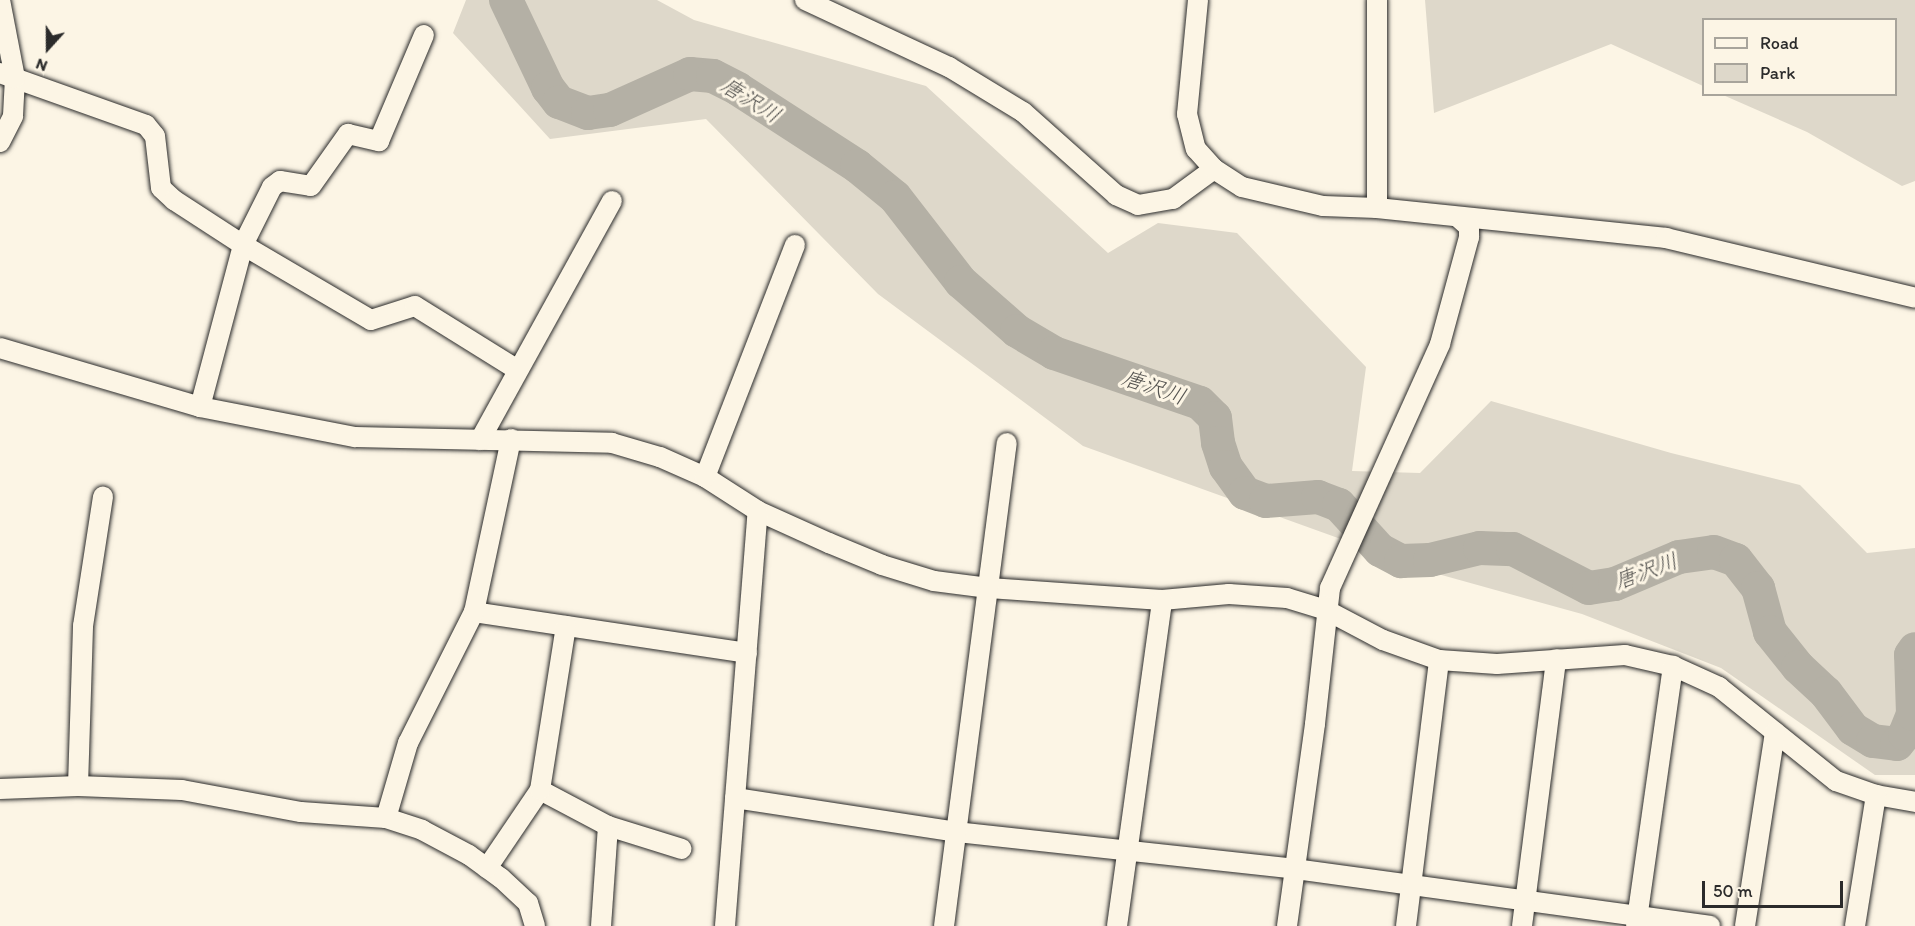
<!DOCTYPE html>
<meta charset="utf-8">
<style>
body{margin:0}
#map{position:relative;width:1915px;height:926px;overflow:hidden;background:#fcf5e5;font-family:Itim,"Klee One",sans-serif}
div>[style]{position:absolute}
.green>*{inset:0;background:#ded8ca}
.river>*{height:34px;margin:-17px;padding:0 17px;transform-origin:17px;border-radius:17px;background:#b4b0a5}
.roads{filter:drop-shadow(0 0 2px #2b2b2b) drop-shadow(0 0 2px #2b2b2b)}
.minor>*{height:20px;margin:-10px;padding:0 10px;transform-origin:10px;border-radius:10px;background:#fcf5e5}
span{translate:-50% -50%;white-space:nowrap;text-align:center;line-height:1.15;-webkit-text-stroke:6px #fcf5e5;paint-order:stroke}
.water-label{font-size:22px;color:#545350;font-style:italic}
.legend{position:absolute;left:1702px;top:18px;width:195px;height:78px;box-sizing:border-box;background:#fcf5e5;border:2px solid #a8a49b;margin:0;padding:8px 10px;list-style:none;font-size:18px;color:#2b2b2b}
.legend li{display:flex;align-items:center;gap:12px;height:30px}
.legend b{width:30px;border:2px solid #a8a49b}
.north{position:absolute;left:18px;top:18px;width:60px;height:60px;-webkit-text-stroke:4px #fcf5e5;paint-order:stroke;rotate:201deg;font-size:16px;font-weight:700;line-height:24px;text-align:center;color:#2b2b2b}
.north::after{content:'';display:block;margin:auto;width:21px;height:27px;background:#2b2b2b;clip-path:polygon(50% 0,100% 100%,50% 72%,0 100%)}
.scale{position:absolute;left:1702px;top:881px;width:141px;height:27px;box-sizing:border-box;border:3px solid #2b2b2b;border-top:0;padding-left:8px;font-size:18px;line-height:21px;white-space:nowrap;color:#2b2b2b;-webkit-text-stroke:4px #fcf5e5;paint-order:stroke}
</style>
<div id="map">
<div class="green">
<i style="clip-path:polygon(466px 0,657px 0,694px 20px,926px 86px,1108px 253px,1158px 223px,1237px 233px,1366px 367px,1352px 471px,1420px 473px,1491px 401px,1671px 453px,1800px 485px,1867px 553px,1915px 548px,1915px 775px,1875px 775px,1721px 668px,1582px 614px,1438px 574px,1083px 446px,878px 294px,706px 119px,550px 139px,453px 33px)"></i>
<i style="clip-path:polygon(1425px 0,1915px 0,1915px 181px,1902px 186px,1807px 132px,1723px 95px,1896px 94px,1896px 20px,1704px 20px,1703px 86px,1611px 44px,1434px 113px)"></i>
</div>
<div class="river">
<i style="left:506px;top:0;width:98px;rotate:64.5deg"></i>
<i style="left:548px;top:88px;width:18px;rotate:52deg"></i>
<i style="left:559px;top:102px;width:31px;rotate:21deg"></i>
<i style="left:588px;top:113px;width:22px;rotate:-8deg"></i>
<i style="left:610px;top:110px;width:88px;rotate:-24.2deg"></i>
<i style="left:690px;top:74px;width:23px;rotate:5deg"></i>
<i style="left:713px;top:76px;width:28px;rotate:27deg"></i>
<i style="left:738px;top:89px;width:142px;rotate:32.9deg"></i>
<i style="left:857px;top:166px;width:49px;rotate:39.2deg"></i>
<i style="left:895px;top:197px;width:108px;rotate:52.2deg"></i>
<i style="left:961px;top:282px;width:74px;rotate:41.2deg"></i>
<i style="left:1017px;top:331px;width:43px;rotate:30.7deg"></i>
<i style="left:1054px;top:353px;width:154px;rotate:18.9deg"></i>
<i style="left:1200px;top:403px;width:21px;rotate:45deg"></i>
<i style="left:1215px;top:418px;width:25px;rotate:83deg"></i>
<i style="left:1218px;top:443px;width:25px;rotate:72deg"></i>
<i style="left:1226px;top:467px;width:32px;rotate:54deg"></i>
<i style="left:1245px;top:493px;width:22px;rotate:21deg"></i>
<i style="left:1266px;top:501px;width:52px;rotate:-4.4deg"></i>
<i style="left:1318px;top:497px;width:22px;rotate:21deg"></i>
<i style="left:1339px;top:505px;width:61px;rotate:47.7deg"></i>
<i style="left:1380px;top:550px;width:24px;rotate:28deg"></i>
<i style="left:1401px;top:561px;width:29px;rotate:-2deg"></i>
<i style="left:1430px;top:560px;width:51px;rotate:-13.5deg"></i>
<i style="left:1480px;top:548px;width:33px;rotate:2deg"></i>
<i style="left:1513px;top:549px;width:85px;rotate:27.2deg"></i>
<i style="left:1589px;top:588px;width:26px;rotate:-9deg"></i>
<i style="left:1615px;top:584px;width:69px;rotate:-22.9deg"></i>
<i style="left:1679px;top:557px;width:35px;rotate:-8deg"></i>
<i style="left:1714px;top:552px;width:23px;rotate:20deg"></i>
<i style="left:1736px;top:560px;width:36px;rotate:52deg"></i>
<i style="left:1758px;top:588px;width:46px;rotate:74.7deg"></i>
<i style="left:1770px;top:632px;width:45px;rotate:51.3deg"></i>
<i style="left:1798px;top:667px;width:38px;rotate:43deg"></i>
<i style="left:1826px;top:693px;width:45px;rotate:53.1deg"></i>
<i style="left:1853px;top:729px;width:23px;rotate:31deg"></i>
<i style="left:1873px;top:741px;width:24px;rotate:7deg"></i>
<i style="left:1897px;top:744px;width:13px;rotate:-51deg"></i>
<i style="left:1905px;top:734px;width:22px;rotate:-68deg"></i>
<i style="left:1913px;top:714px;width:59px;rotate:-91.9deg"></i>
<i style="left:1911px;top:655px;width:7px;rotate:-56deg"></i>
</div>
<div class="roads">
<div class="minor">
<i style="left:805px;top:0;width:159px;rotate:25deg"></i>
<i style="left:949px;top:67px;width:87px;rotate:31.3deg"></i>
<i style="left:1023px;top:112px;width:125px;rotate:41.7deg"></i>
<i style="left:1116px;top:195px;width:24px;rotate:24deg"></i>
<i style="left:1138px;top:205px;width:36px;rotate:-10deg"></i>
<i style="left:1173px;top:199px;width:51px;rotate:-36.2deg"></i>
<i style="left:1198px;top:0;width:115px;rotate:95.5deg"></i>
<i style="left:1187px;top:114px;width:36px;rotate:76deg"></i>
<i style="left:1196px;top:149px;width:27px;rotate:48deg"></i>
<i style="left:1214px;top:169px;width:33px;rotate:33deg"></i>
<i style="left:1242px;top:187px;width:83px;rotate:13.2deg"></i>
<i style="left:1323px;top:206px;width:54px;rotate:2.1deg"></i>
<i style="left:1377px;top:208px;width:291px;rotate:5.9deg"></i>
<i style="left:1666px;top:238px;width:256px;rotate:13.5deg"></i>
<i style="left:1377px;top:0;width:208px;rotate:90deg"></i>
<i style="left:0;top:73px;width:155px;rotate:19.6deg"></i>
<i style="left:146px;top:125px;width:14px;rotate:51deg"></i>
<i style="left:155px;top:136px;width:52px;rotate:83.4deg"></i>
<i style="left:161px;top:188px;width:18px;rotate:43deg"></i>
<i style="left:174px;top:200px;width:82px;rotate:33.1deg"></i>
<i style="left:243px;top:245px;width:148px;rotate:30.4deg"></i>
<i style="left:371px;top:320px;width:46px;rotate:-17.7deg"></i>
<i style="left:415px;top:306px;width:121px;rotate:31.9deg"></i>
<i style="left:0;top:142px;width:29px;rotate:-63deg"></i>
<i style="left:13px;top:116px;width:38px;rotate:-87deg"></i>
<i style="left:15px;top:78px;width:79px;rotate:-100.9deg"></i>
<i style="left:0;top:348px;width:209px;rotate:16.4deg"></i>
<i style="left:200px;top:407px;width:158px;rotate:11deg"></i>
<i style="left:355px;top:437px;width:257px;rotate:1.3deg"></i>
<i style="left:612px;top:443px;width:50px;rotate:16.3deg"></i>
<i style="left:660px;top:457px;width:49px;rotate:24deg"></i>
<i style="left:705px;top:477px;width:63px;rotate:32.7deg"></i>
<i style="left:758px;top:511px;width:78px;rotate:24.3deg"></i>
<i style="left:829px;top:543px;width:57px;rotate:22.5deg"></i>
<i style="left:882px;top:565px;width:54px;rotate:17.1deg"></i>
<i style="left:934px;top:581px;width:55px;rotate:7.3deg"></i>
<i style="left:989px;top:588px;width:173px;rotate:4deg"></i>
<i style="left:1162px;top:600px;width:67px;rotate:-5.1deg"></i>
<i style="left:1229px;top:594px;width:58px;rotate:3.9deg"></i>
<i style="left:1287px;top:598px;width:41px;rotate:17.1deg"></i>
<i style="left:1326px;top:610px;width:64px;rotate:27.8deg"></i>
<i style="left:1383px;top:640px;width:59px;rotate:19.7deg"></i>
<i style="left:1439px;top:660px;width:58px;rotate:3.9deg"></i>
<i style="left:1497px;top:664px;width:128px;rotate:-4deg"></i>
<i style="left:1625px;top:655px;width:49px;rotate:12.9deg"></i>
<i style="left:1673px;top:666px;width:51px;rotate:24.5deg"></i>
<i style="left:1719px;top:687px;width:150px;rotate:38.8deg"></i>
<i style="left:1836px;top:781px;width:42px;rotate:19.3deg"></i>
<i style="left:1876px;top:795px;width:40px;rotate:10deg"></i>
<i style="left:200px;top:407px;width:168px;rotate:-75.1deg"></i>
<i style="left:243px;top:245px;width:65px;rotate:-63.4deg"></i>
<i style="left:272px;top:187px;width:10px;rotate:-37deg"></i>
<i style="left:280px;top:181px;width:31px;rotate:9deg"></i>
<i style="left:311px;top:186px;width:64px;rotate:-54.6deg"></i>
<i style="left:348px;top:134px;width:32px;rotate:13deg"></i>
<i style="left:379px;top:141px;width:115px;rotate:-67deg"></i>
<i style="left:480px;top:440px;width:273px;rotate:-61.1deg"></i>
<i style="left:705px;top:477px;width:249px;rotate:-68.8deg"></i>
<i style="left:474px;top:612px;width:276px;rotate:8.5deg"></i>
<i style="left:78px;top:786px;width:160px;rotate:-88.2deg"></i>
<i style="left:83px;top:626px;width:131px;rotate:-81.2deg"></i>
<i style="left:0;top:789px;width:78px;rotate:-2.2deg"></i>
<i style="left:78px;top:786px;width:104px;rotate:2.2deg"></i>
<i style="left:182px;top:790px;width:121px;rotate:10.5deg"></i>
<i style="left:301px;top:812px;width:85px;rotate:4deg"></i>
<i style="left:386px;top:818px;width:38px;rotate:18deg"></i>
<i style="left:422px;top:830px;width:53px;rotate:28deg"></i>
<i style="left:469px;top:855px;width:39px;rotate:36deg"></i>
<i style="left:501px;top:878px;width:37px;rotate:43deg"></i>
<i style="left:528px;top:903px;width:24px;rotate:73deg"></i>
<i style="left:540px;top:790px;width:77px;rotate:27.9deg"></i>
<i style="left:608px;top:826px;width:77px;rotate:17.3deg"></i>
<i style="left:735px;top:798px;width:224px;rotate:8.7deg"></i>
<i style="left:956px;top:832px;width:341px;rotate:6.2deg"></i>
<i style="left:1295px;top:869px;width:419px;rotate:7.8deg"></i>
<i style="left:386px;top:818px;width:78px;rotate:-73.7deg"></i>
<i style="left:408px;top:743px;width:147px;rotate:-63.3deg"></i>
<i style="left:474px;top:612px;width:177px;rotate:-77.9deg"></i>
<i style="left:487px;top:868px;width:94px;rotate:-55.8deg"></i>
<i style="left:540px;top:790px;width:166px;rotate:-81deg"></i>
<i style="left:601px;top:926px;width:100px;rotate:-86deg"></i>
<i style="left:725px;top:926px;width:416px;rotate:-85.5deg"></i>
<i style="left:944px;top:926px;width:487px;rotate:-82.6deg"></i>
<i style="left:1117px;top:926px;width:329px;rotate:-82.1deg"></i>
<i style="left:1287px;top:926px;width:204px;rotate:-82.1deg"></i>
<i style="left:1315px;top:724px;width:137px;rotate:-83.7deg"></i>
<i style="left:1330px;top:588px;width:268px;rotate:-65.7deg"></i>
<i style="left:1440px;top:344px;width:111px;rotate:-74.8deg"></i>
<i style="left:1469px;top:237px;width:10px;rotate:-90deg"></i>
<i style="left:1469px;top:227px;width:15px;rotate:-138deg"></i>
<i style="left:1406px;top:926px;width:268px;rotate:-82.9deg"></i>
<i style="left:1522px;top:926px;width:269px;rotate:-82.7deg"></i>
<i style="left:1636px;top:926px;width:263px;rotate:-81.9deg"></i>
<i style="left:1745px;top:926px;width:196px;rotate:-81.2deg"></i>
<i style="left:1855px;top:926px;width:133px;rotate:-80.9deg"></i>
</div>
</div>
<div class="water-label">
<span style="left:751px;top:100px;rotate:32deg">唐沢川</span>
<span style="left:1154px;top:387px;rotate:19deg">唐沢川</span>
<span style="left:1646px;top:571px;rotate:-20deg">唐沢川</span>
</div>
<ul class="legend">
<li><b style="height:8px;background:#fcf5e5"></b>Road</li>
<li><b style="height:16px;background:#ded8ca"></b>Park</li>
</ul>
<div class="north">N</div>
<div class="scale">50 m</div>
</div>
